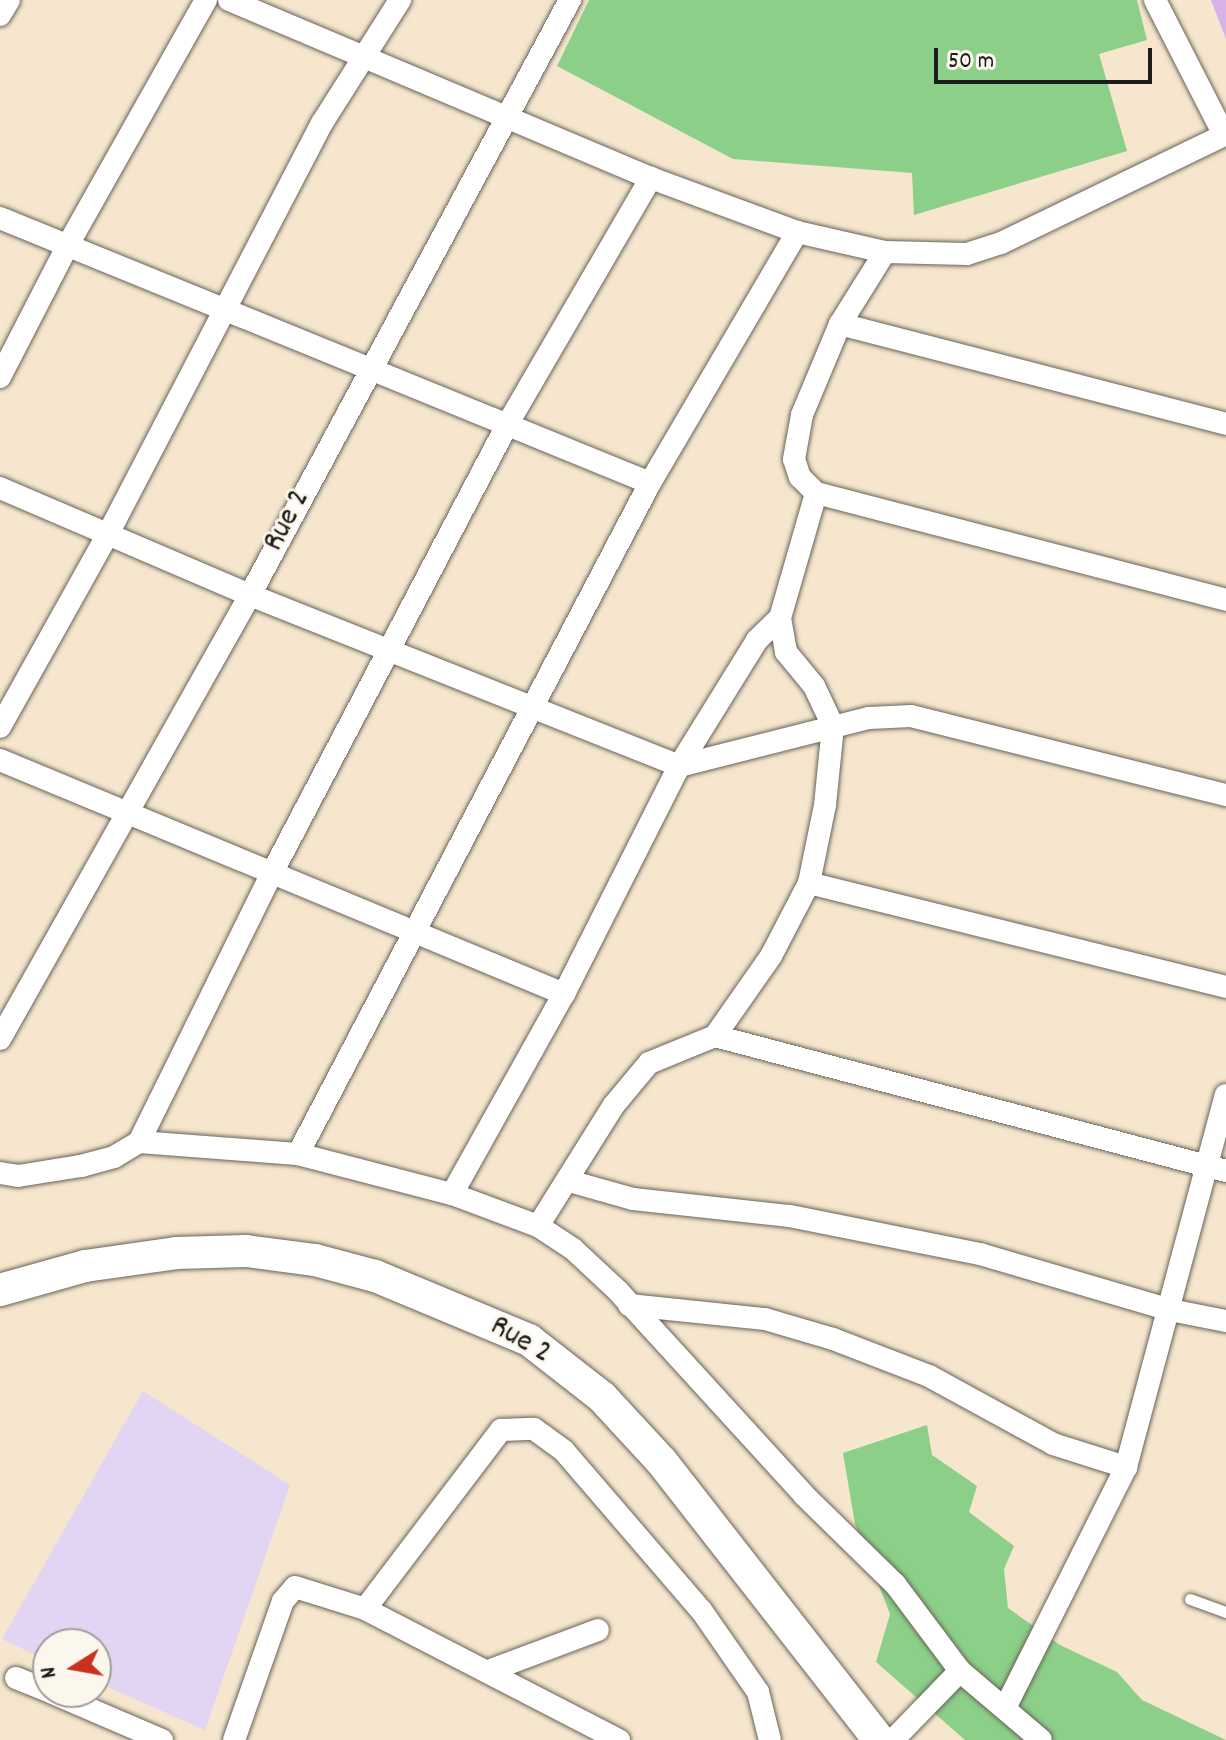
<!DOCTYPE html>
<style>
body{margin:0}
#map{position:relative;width:1226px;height:1740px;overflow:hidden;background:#f5e6cd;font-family:Dekko,sans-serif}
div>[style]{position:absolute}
.built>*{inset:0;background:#e2d4f3}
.green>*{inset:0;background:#8ccf88}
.building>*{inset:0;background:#d6b1ea}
.roads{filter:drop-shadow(0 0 2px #68635a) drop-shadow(0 0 2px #68635a)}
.lane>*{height:11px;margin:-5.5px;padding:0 5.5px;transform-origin:5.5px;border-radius:5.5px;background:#fff}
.street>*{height:22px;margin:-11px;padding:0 11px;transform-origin:11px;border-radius:11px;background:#fff}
.secondary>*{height:32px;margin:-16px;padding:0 16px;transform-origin:16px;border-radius:16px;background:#fff}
span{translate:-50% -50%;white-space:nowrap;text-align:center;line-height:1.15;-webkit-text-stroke:6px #fbf7ec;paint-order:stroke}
.street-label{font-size:32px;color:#1c1c1c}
.north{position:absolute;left:32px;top:1628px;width:80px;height:80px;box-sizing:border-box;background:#fbf7ec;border:2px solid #a29f99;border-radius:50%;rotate:259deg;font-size:22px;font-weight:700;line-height:32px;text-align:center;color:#1c1c1c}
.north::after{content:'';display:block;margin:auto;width:28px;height:36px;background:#c8321e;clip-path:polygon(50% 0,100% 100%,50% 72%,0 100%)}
.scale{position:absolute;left:934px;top:48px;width:218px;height:36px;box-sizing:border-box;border:4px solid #1c1c1c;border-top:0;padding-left:10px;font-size:24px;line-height:28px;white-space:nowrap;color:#1c1c1c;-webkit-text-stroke:6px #fbf7ec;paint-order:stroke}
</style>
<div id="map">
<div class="built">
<i style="clip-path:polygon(143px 1391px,290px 1485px,205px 1730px,96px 1682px,96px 1644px,48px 1644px,48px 1661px,2px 1639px)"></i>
</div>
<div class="green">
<i style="clip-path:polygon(589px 0,1137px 0,1147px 40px,1099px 54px,1127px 151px,914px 215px,912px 173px,733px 159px,557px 66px)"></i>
<i style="clip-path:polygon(927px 1425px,932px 1455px,977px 1486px,969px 1512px,1014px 1546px,1004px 1569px,1008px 1608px,1060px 1645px,1117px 1672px,1142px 1700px,1226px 1740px,965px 1740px,876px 1662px,890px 1614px,855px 1524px,843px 1453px)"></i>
</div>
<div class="building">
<i style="clip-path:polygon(1211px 0,1226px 0,1226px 39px)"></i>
</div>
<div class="roads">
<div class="lane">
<i style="left:1190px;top:1599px;width:38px;rotate:20deg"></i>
</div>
<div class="street">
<i style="left:229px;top:0;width:458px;rotate:22.9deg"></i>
<i style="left:651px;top:178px;width:156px;rotate:20.3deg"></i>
<i style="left:797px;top:232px;width:90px;rotate:12.8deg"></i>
<i style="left:885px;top:252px;width:82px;rotate:1.4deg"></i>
<i style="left:967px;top:254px;width:36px;rotate:-18deg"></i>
<i style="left:1001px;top:243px;width:250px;rotate:-25.8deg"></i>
<i style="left:1155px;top:0;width:149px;rotate:62.9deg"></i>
<i style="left:0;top:15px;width:17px;rotate:-59deg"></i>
<i style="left:0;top:218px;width:702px;rotate:22.18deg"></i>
<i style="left:885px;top:252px;width:85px;rotate:122deg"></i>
<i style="left:840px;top:324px;width:99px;rotate:112.7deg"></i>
<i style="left:802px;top:415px;width:45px;rotate:100.3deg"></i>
<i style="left:794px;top:459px;width:19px;rotate:72deg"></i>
<i style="left:800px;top:477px;width:23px;rotate:45deg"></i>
<i style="left:816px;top:493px;width:424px;rotate:14.6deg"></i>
<i style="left:840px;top:324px;width:399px;rotate:14.5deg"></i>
<i style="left:0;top:377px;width:151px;rotate:-62.8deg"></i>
<i style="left:69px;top:243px;width:279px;rotate:-60.6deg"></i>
<i style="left:0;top:488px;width:272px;rotate:23.2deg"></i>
<i style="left:250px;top:595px;width:462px;rotate:21.7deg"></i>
<i style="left:679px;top:766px;width:196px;rotate:-14.2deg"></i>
<i style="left:869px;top:718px;width:42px;rotate:-2.7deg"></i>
<i style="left:911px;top:716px;width:325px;rotate:14.1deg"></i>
<i style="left:0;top:727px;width:221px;rotate:-60.8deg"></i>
<i style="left:108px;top:534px;width:463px;rotate:-62.5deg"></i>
<i style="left:322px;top:123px;width:146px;rotate:-57.6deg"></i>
<i style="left:0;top:760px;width:611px;rotate:22.53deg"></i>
<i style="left:809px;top:883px;width:430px;rotate:14deg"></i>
<i style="left:715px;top:1036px;width:529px;rotate:14.8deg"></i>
<i style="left:0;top:1039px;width:510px;rotate:-60.62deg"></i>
<i style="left:250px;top:595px;width:676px;rotate:-61.73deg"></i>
<i style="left:139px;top:1142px;width:159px;rotate:4.3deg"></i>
<i style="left:298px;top:1154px;width:159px;rotate:14.6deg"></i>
<i style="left:452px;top:1194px;width:229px;rotate:-60.8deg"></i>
<i style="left:564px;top:994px;width:255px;rotate:-63.2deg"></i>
<i style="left:679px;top:766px;width:148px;rotate:-58.2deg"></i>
<i style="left:757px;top:640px;width:32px;rotate:-44deg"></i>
<i style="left:298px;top:1154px;width:758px;rotate:-62.32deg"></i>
<i style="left:650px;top:483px;width:291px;rotate:-59.6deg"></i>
<i style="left:0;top:1173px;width:18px;rotate:9deg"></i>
<i style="left:18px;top:1176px;width:64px;rotate:-9deg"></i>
<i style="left:81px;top:1166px;width:34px;rotate:-15deg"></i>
<i style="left:114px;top:1157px;width:29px;rotate:-31deg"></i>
<i style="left:139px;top:1142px;width:300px;rotate:-63.7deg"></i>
<i style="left:272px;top:873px;width:506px;rotate:-62.32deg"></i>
<i style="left:507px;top:425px;width:286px;rotate:-59.8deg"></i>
<i style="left:569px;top:1181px;width:66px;rotate:15.7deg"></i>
<i style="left:633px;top:1199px;width:158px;rotate:6.2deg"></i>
<i style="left:790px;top:1216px;width:194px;rotate:11.3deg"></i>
<i style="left:980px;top:1254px;width:198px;rotate:16.4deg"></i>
<i style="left:1170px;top:1310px;width:57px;rotate:11.1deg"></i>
<i style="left:452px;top:1194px;width:92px;rotate:20.4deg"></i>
<i style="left:538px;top:1226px;width:143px;rotate:-57.9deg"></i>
<i style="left:614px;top:1105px;width:55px;rotate:-50.2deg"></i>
<i style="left:649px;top:1063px;width:71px;rotate:-22.2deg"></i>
<i style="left:715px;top:1036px;width:98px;rotate:-55deg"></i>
<i style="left:771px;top:956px;width:82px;rotate:-62.5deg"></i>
<i style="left:809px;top:883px;width:80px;rotate:-78.4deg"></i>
<i style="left:825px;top:805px;width:79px;rotate:-84.2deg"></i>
<i style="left:833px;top:726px;width:44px;rotate:-115.4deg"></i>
<i style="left:814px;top:686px;width:44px;rotate:-129.5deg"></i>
<i style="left:786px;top:652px;width:35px;rotate:-100deg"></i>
<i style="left:780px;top:618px;width:130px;rotate:-73.9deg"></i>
<i style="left:538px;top:1226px;width:42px;rotate:33.3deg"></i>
<i style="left:573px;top:1249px;width:62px;rotate:43deg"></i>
<i style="left:618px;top:1291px;width:276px;rotate:47.6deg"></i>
<i style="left:804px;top:1495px;width:127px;rotate:44.4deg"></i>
<i style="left:895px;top:1584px;width:109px;rotate:53.2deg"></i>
<i style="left:960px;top:1671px;width:96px;rotate:134.2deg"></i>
<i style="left:629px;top:1305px;width:137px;rotate:5.9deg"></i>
<i style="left:765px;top:1319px;width:71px;rotate:16.4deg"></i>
<i style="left:833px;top:1339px;width:103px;rotate:21.1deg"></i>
<i style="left:929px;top:1376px;width:141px;rotate:28.7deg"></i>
<i style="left:1053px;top:1444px;width:77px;rotate:17.5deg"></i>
<i style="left:1126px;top:1467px;width:385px;rotate:-75deg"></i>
<i style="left:365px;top:1609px;width:225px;rotate:-52.8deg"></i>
<i style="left:501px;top:1430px;width:33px;rotate:-2deg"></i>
<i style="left:534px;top:1429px;width:37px;rotate:36deg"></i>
<i style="left:564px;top:1451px;width:210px;rotate:49.3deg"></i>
<i style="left:701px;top:1610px;width:100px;rotate:55.2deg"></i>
<i style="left:758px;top:1692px;width:49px;rotate:76deg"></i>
<i style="left:491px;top:1670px;width:114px;rotate:-20.5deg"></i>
<i style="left:960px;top:1671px;width:106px;rotate:40.4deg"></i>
<i style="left:16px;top:1678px;width:35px;rotate:22deg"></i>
<i style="left:50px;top:1692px;width:122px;rotate:23.2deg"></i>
<i style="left:1006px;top:1706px;width:267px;rotate:-63.3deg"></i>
<i style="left:234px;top:1740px;width:147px;rotate:-70.6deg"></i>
<i style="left:283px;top:1601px;width:18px;rotate:-49deg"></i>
<i style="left:295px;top:1587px;width:73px;rotate:17.4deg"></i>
<i style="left:365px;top:1609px;width:286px;rotate:27.3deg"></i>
</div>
<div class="secondary">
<i style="left:0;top:1290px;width:88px;rotate:-15.8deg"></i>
<i style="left:85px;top:1266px;width:92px;rotate:-8.1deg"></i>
<i style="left:176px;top:1253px;width:70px;rotate:-1.6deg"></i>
<i style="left:246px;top:1251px;width:70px;rotate:7.4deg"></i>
<i style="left:315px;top:1260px;width:62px;rotate:14.9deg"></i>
<i style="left:375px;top:1276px;width:167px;rotate:22.6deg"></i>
<i style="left:529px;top:1340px;width:93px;rotate:38deg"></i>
<i style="left:602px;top:1397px;width:88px;rotate:47.3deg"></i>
<i style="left:662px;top:1462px;width:353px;rotate:52deg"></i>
</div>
</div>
<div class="street-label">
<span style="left:288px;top:521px;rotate:-62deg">Rue 2</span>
<span style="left:520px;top:1341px;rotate:30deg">Rue 2</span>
</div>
<div class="north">N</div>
<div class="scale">50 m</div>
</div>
